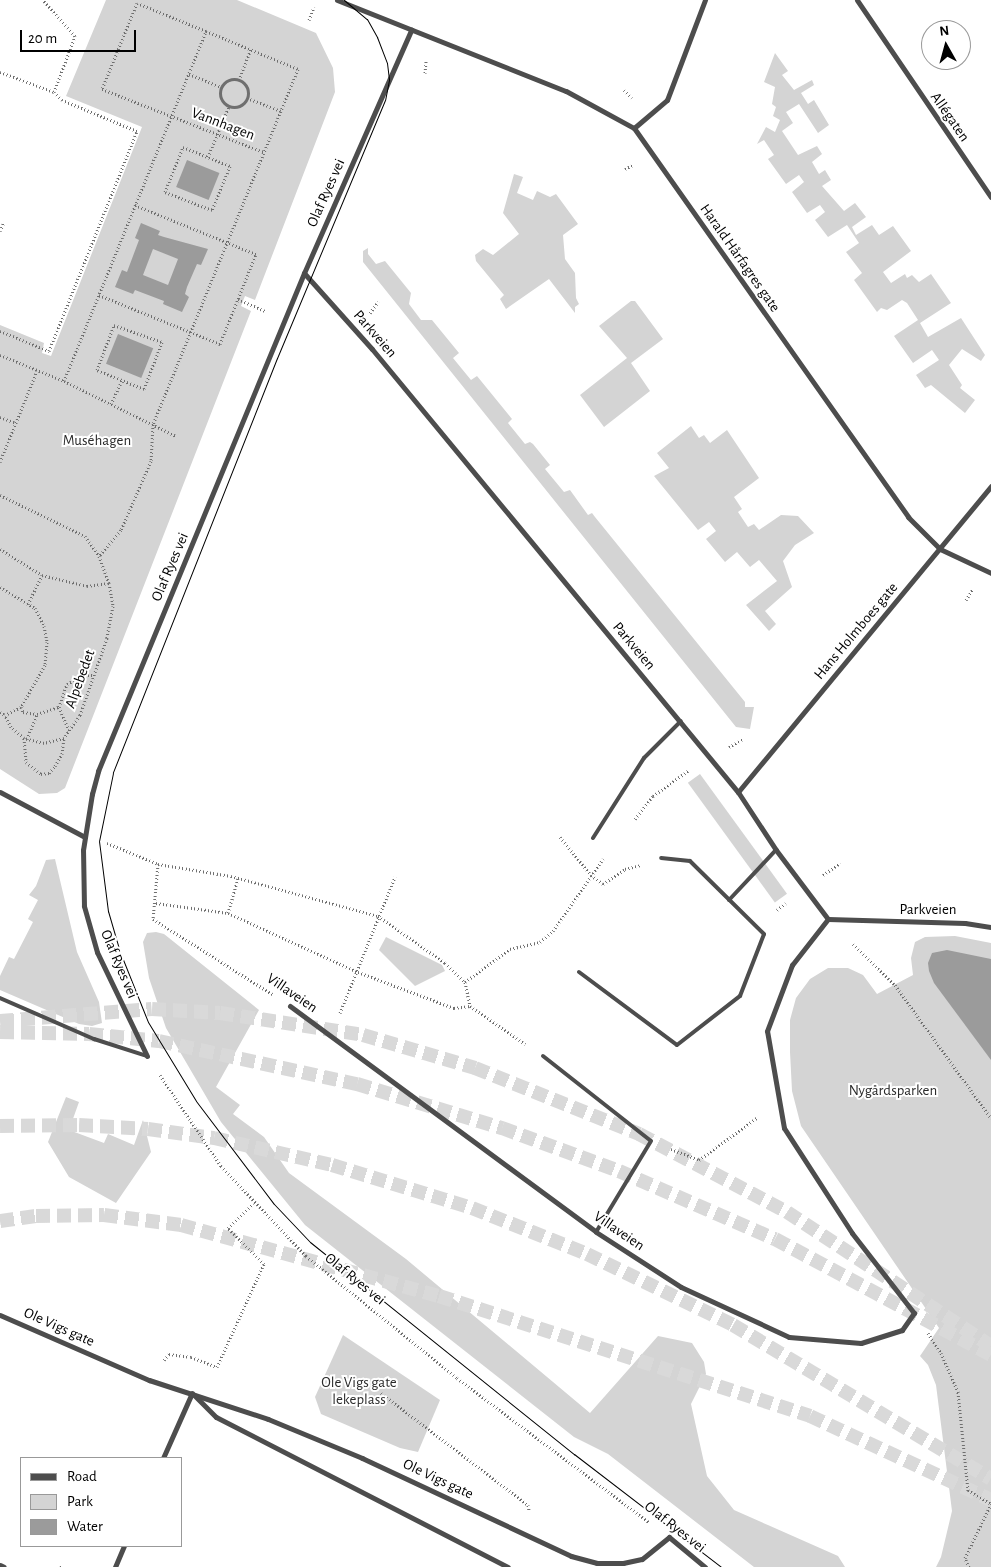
<!DOCTYPE html>
<meta charset="utf-8">
<style>
body{margin:0}
#map{position:relative;width:991px;height:1567px;overflow:hidden;background:#fff;font-family:"Alegreya Sans",sans-serif}
div>[style]{position:absolute}
.green>*{inset:0;background:#d4d4d4;transform-origin:0 0}
.water>*{inset:0;background:#9b9b9b;transform-origin:0 0}
.trunk-tunnel>*{height:14px;margin-top:-7px;transform-origin:0;background:repeating-linear-gradient(90deg,#d9d9d9 0 14px,transparent 0 21px)}
.path>*{height:3px;margin-top:-1.5px;transform-origin:0;background:repeating-linear-gradient(90deg,#6f6f6f 0 1px,transparent 0 3.5px)}
.path>.ring{margin:-1.5px;padding:0;box-sizing:content-box;background:none;border:3px solid #6f6f6f;border-radius:50%}
.service>*{height:4px;margin:-2px;padding:0 2px;transform-origin:2px;border-radius:2px;background:#4d4d4d}
.minor>*{height:5px;margin:-2.5px;padding:0 2.5px;transform-origin:2.5px;border-radius:2.5px;background:#4d4d4d}
.tram>*{height:1px;margin:-0.5px;padding:0 0.5px;transform-origin:0.5px;border-radius:0.5px;background:#000}
span{translate:-50% -50%;white-space:nowrap;text-align:center;line-height:1.15;-webkit-text-stroke:4px #fff;paint-order:stroke}
.street-label{font-size:15px;color:#000}
.park-label{font-size:15px;color:#2b2b2b}
.legend{position:absolute;left:20px;top:1457px;width:162px;height:90px;box-sizing:border-box;background:#fff;border:1px solid #999;margin:0;padding:6px 9px;list-style:none;font-size:15px;color:#000}
.legend li{display:flex;align-items:center;gap:10px;height:25px}
.legend b{width:25px;border:1px solid #999}
.north{position:absolute;left:921px;top:20px;width:50px;height:50px;box-sizing:border-box;background:#fff;border:1px solid #999;border-radius:50%;rotate:353deg;font-size:14px;font-weight:700;line-height:20px;text-align:center;color:#000}
.north::after{content:'';display:block;margin:auto;width:18px;height:22px;background:#000;clip-path:polygon(50% 0,100% 100%,50% 72%,0 100%)}
.scale{position:absolute;left:20px;top:30px;width:116px;height:22px;box-sizing:border-box;border:2px solid #000;border-top:0;padding-left:6px;font-size:15px;line-height:18px;white-space:nowrap;color:#000;-webkit-text-stroke:4px #fff;paint-order:stroke}
</style>
<div id="map">
<div class="green">
<i style="clip-path:polygon(106px 0,237px 0,316px 33px,333px 68px,335px 92px,255px 300px,245px 296px,241px 306px,251px 311px,65px 788px,57px 793px,39px 794px,0 769px,0 325px,44px 343px,42px 353px,51px 356px,142px 127px,66px 96px)"></i>
<i style="clip-path:polygon(775px 53px,788px 71px,782px 75px,794px 90px,812px 80px,814px 85px,801px 93px,808px 104px,814px 100px,829px 125px,818px 133px,799px 104px,786px 112px,793px 123px,782px 131px,798px 155px,817px 146px,822px 154px,812px 162px,819px 174px,825px 170px,831px 180px,822px 186px,844px 211px,855px 203px,866px 217px,852px 227px,856px 235px,872px 225px,879px 235px,893px 226px,911px 251px,883px 272px,891px 283px,905px 274px,907px 278px,912px 275px,919px 282px,931px 274px,951px 303px,920px 323px,928px 337px,961px 318px,985px 355px,981px 361px,962px 349px,949px 365px,962px 385px,960px 388px,975px 400px,965px 413px,931px 385px,925px 388px,916px 375px,939px 360px,932px 350px,913px 363px,894px 336px,918px 320px,907px 303px,902px 300px,887px 310px,881px 308px,877px 312px,854px 280px,862px 273px,846px 252px,859px 243px,847px 225px,828px 237px,815px 220px,825px 212px,820px 205px,807px 213px,792px 192px,804px 182px,799px 175px,786px 184px,768px 159px,774px 155px,764px 140px,757px 144px,766px 127px,775px 132px,780px 120px,773px 116px,776px 107px,772px 104px,775px 87px,764px 82px)"></i>
<i style="clip-path:polygon(514px 174px,523px 177px,517px 193px,533px 200px,537px 191px,550px 197px,556px 194px,578px 224px,563px 235px,565px 259px,575px 273px,576px 298px,579px 304px,575px 307px,575px 313px,549px 279px,506px 309px,500px 299px,504px 295px,476px 261px,475px 255px,483px 249px,493px 255px,519px 234px,503px 213px)"></i>
<i style="clip-path:polygon(368px 248px,368px 254px,376px 264px,385px 261px,411px 293px,409px 304px,421px 320px,432px 320px,459px 353px,453px 358px,471px 380px,477px 376px,512px 419px,508px 423px,525px 444px,530px 442px,533px 444px,550px 465px,545px 469px,564px 492px,570px 490px,588px 515px,592px 513px,595px 517px,745px 702px,745px 707px,754px 707px,750px 729px,736px 727px,363px 262px,363px 251px)"></i>
<i style="clip-path:polygon(631px 301px,635px 301px,663px 339px,631px 363px,650px 391px,604px 427px,580px 395px,627px 358px,599px 326px)"></i>
<i style="clip-path:polygon(691px 426px,699px 438px,704px 435px,710px 443px,727px 430px,759px 478px,734px 497px,742px 509px,738px 512px,748px 527px,754px 524px,759px 530px,781px 515px,798px 516px,814px 533px,795px 545px,783px 561px,792px 587px,765px 611px,776px 624px,769px 631px,746px 605px,777px 581px,759px 560px,750px 567px,737px 552px,725px 562px,706px 539px,716px 531px,709px 522px,698px 530px,654px 476px,669px 468px,657px 453px)"></i>
<i style="left:700px;top:774px;width:148px;height:15px;rotate:54deg"></i>
<i style="clip-path:polygon(55px 859px,77px 952px,99px 1002px,102px 1023px,92px 1026px,79px 1024px,0 990px,0 976px,9px 957px,14px 959px,33px 922px,28px 919px,38px 900px,29px 895px,36px 886px,46px 860px)"></i>
<i style="clip-path:polygon(156px 932px,164px 934px,259px 1010px,216px 1087px,240px 1105px,233px 1114px,264px 1137px,289px 1173px,406px 1259px,590px 1413px,658px 1336px,692px 1343px,704px 1362px,706px 1374px,691px 1404px,707px 1476px,734px 1510px,838px 1556px,845px 1567px,754px 1567px,608px 1454px,574px 1437px,305px 1225px,221px 1122px,166px 1028px,149px 978px,143px 942px,147px 933px)"></i>
<i style="clip-path:polygon(955px 936px,991px 943px,991px 1567px,936px 1567px,941px 1557px,952px 1511px,936px 1385px,928px 1365px,920px 1356px,939px 1328px,801px 1126px,792px 1091px,790px 1052px,790px 1020px,796px 998px,810px 979px,828px 968px,848px 968px,863px 975px,877px 994px,913px 975px,911px 958px,915px 942px,925px 937px)"></i>
<i style="clip-path:polygon(386px 937px,442px 965px,445px 971px,415px 986px,379px 950px)"></i>
<i style="clip-path:polygon(66px 1097px,79px 1102px,69px 1130px,104px 1143px,108px 1134px,134px 1145px,143px 1120px,151px 1152px,116px 1203px,69px 1177px,48px 1142px)"></i>
<i style="clip-path:polygon(343px 1335px,440px 1400px,418px 1452px,400px 1448px,321px 1414px,315px 1397px)"></i>
</div>
<div class="water">
<i style="left:187px;top:160px;width:35px;height:29px;rotate:22deg"></i>
<i style="clip-path:polygon(evenodd,141px 223px,160px 231px,158px 235px,164px 237px,208px 249px,201px 265px,197px 264px,187px 287px,185px 294px,189px 297px,182px 312px,163px 304px,164px 301px,135px 290px,133px 294px,115px 287px,122px 270px,127px 272px,139px 240px,135px 238px,141px 223px,153px 249px,178px 259px,168px 285px,143px 275px,153px 249px)"></i>
<i style="left:118px;top:334px;width:38px;height:32px;rotate:22deg"></i>
<i style="clip-path:polygon(947px 950px,991px 959px,991px 1060px,934px 983px,929px 971px,928px 963px,932px 953px)"></i>
</div>
<div class="trunk-tunnel">
<i style="left:0;top:1021px;width:152px;rotate:-4.5deg"></i>
<i style="left:152px;top:1009px;width:68px;rotate:3.4deg"></i>
<i style="left:220px;top:1013px;width:145px;rotate:8.7deg"></i>
<i style="left:363px;top:1035px;width:117px;rotate:16.4deg"></i>
<i style="left:475px;top:1068px;width:177px;rotate:21.9deg"></i>
<i style="left:639px;top:1134px;width:167px;rotate:27.8deg"></i>
<i style="left:787px;top:1212px;width:244px;rotate:33.3deg"></i>
<i style="left:0;top:1032px;width:89px;rotate:1.3deg"></i>
<i style="left:89px;top:1034px;width:70px;rotate:5.7deg"></i>
<i style="left:159px;top:1041px;width:203px;rotate:12.3deg"></i>
<i style="left:357px;top:1084px;width:152px;rotate:16.9deg"></i>
<i style="left:502px;top:1128px;width:125px;rotate:20.2deg"></i>
<i style="left:619px;top:1171px;width:170px;rotate:23.6deg"></i>
<i style="left:775px;top:1239px;width:245px;rotate:28.2deg"></i>
<i style="left:0;top:1126px;width:79px;rotate:-0.7deg"></i>
<i style="left:79px;top:1125px;width:69px;rotate:3.3deg"></i>
<i style="left:148px;top:1129px;width:67px;rotate:7.8deg"></i>
<i style="left:214px;top:1138px;width:121px;rotate:12.9deg"></i>
<i style="left:332px;top:1165px;width:146px;rotate:17.1deg"></i>
<i style="left:472px;top:1208px;width:124px;rotate:21.8deg"></i>
<i style="left:587px;top:1254px;width:162px;rotate:25.9deg"></i>
<i style="left:733px;top:1325px;width:300px;rotate:30.8deg"></i>
<i style="left:0;top:1221px;width:36px;rotate:-8deg"></i>
<i style="left:36px;top:1216px;width:68px;rotate:-0.8deg"></i>
<i style="left:104px;top:1215px;width:78px;rotate:7.4deg"></i>
<i style="left:181px;top:1225px;width:268px;rotate:15.4deg"></i>
<i style="left:439px;top:1296px;width:390px;rotate:17.9deg"></i>
<i style="left:810px;top:1416px;width:200px;rotate:24.9deg"></i>
</div>
<div class="path">
<i style="left:309px;top:20px;width:14px;rotate:-69deg"></i>
<i style="left:206px;top:31px;width:74px;rotate:-157.9deg"></i>
<i style="left:137px;top:3px;width:93px;rotate:112.1deg"></i>
<i style="left:102px;top:89px;width:174px;rotate:21.3deg"></i>
<i style="left:0;top:72px;width:58px;rotate:20.3deg"></i>
<i style="left:54px;top:92px;width:60px;rotate:-69.4deg"></i>
<i style="left:75px;top:36px;width:48px;rotate:-131.6deg"></i>
<i style="left:425px;top:73px;width:12px;rotate:-85deg"></i>
<i style="left:189px;top:74px;width:35px;rotate:22deg"></i>
<i class="ring" style="left:220px;top:79px;width:25px;height:25px"></i>
<i style="left:239px;top:80px;width:33px;rotate:-69deg"></i>
<i style="left:624px;top:90px;width:11px;rotate:45deg"></i>
<i style="left:247px;top:98px;width:36px;rotate:21deg"></i>
<i style="left:183px;top:147px;width:51px;rotate:22deg"></i>
<i style="left:230px;top:166px;width:48px;rotate:112.2deg"></i>
<i style="left:212px;top:210px;width:50px;rotate:-159deg"></i>
<i style="left:165px;top:192px;width:48px;rotate:-68.2deg"></i>
<i style="left:208px;top:157px;width:55px;rotate:-67.6deg"></i>
<i style="left:625px;top:169px;width:9px;rotate:-27deg"></i>
<i style="left:0;top:231px;width:10px;rotate:-66deg"></i>
<i style="left:99px;top:295px;width:131px;rotate:22deg"></i>
<i style="left:220px;top:344px;width:97px;rotate:-68.2deg"></i>
<i style="left:256px;top:254px;width:131px;rotate:-158deg"></i>
<i style="left:238px;top:299px;width:30px;rotate:24deg"></i>
<i style="left:370px;top:313px;width:14px;rotate:-54deg"></i>
<i style="left:114px;top:325px;width:51px;rotate:19.5deg"></i>
<i style="left:162px;top:342px;width:50px;rotate:111deg"></i>
<i style="left:144px;top:389px;width:51px;rotate:-158deg"></i>
<i style="left:97px;top:370px;width:48px;rotate:-69.3deg"></i>
<i style="left:0;top:331px;width:53px;rotate:22.2deg"></i>
<i style="left:49px;top:351px;width:237px;rotate:-68.2deg"></i>
<i style="left:137px;top:131px;width:81px;rotate:-157.5deg"></i>
<i style="left:62px;top:100px;width:11px;rotate:-135deg"></i>
<i style="left:0;top:355px;width:69px;rotate:22.1deg"></i>
<i style="left:64px;top:381px;width:125px;rotate:26.2deg"></i>
<i style="left:64px;top:381px;width:378px;rotate:-67.9deg"></i>
<i style="left:206px;top:31px;width:100px;rotate:22.4deg"></i>
<i style="left:298px;top:69px;width:383px;rotate:112.2deg"></i>
<i style="left:153px;top:424px;width:37px;rotate:93deg"></i>
<i style="left:151px;top:461px;width:75px;rotate:113.5deg"></i>
<i style="left:121px;top:530px;width:34px;rotate:130deg"></i>
<i style="left:111px;top:404px;width:26px;rotate:-65deg"></i>
<i style="left:0;top:417px;width:17px;rotate:21deg"></i>
<i style="left:0;top:462px;width:98px;rotate:-67.9deg"></i>
<i style="left:0;top:495px;width:94px;rotate:25.8deg"></i>
<i style="left:85px;top:536px;width:24px;rotate:55deg"></i>
<i style="left:99px;top:556px;width:29px;rotate:70deg"></i>
<i style="left:109px;top:583px;width:23px;rotate:80deg"></i>
<i style="left:113px;top:606px;width:33px;rotate:101deg"></i>
<i style="left:107px;top:638px;width:82px;rotate:109.3deg"></i>
<i style="left:80px;top:715px;width:28px;rotate:125deg"></i>
<i style="left:64px;top:738px;width:21px;rotate:166deg"></i>
<i style="left:44px;top:743px;width:21px;rotate:-166deg"></i>
<i style="left:24px;top:738px;width:17px;rotate:-140deg"></i>
<i style="left:11px;top:727px;width:13px;rotate:-117deg"></i>
<i style="left:0;top:549px;width:49px;rotate:31.8deg"></i>
<i style="left:42px;top:575px;width:46px;rotate:13.7deg"></i>
<i style="left:87px;top:586px;width:22px;rotate:-8deg"></i>
<i style="left:0;top:587px;width:41px;rotate:31deg"></i>
<i style="left:35px;top:608px;width:20px;rotate:63deg"></i>
<i style="left:44px;top:626px;width:16px;rotate:79deg"></i>
<i style="left:47px;top:642px;width:23px;rotate:95deg"></i>
<i style="left:45px;top:665px;width:48px;rotate:119.7deg"></i>
<i style="left:21px;top:707px;width:18px;rotate:153deg"></i>
<i style="left:966px;top:600px;width:13px;rotate:-58deg"></i>
<i style="left:28px;top:604px;width:32px;rotate:-64deg"></i>
<i style="left:21px;top:707px;width:5px;rotate:68deg"></i>
<i style="left:23px;top:712px;width:14px;rotate:8deg"></i>
<i style="left:37px;top:714px;width:23px;rotate:-18deg"></i>
<i style="left:59px;top:707px;width:24px;rotate:-71deg"></i>
<i style="left:67px;top:684px;width:19px;rotate:-28deg"></i>
<i style="left:84px;top:675px;width:10px"></i>
<i style="left:59px;top:707px;width:26px;rotate:67deg"></i>
<i style="left:0;top:712px;width:6px;rotate:31deg"></i>
<i style="left:24px;top:738px;width:24px;rotate:85deg"></i>
<i style="left:26px;top:762px;width:19px;rotate:39deg"></i>
<i style="left:41px;top:774px;width:8px;rotate:-7deg"></i>
<i style="left:49px;top:773px;width:9px;rotate:-49deg"></i>
<i style="left:55px;top:766px;width:14px;rotate:-60deg"></i>
<i style="left:62px;top:754px;width:16px;rotate:-83deg"></i>
<i style="left:27px;top:739px;width:27px;rotate:-68deg"></i>
<i style="left:729px;top:747px;width:16px;rotate:-30deg"></i>
<i style="left:635px;top:819px;width:29px;rotate:-52deg"></i>
<i style="left:653px;top:796px;width:44px;rotate:-35.8deg"></i>
<i style="left:560px;top:837px;width:49px;rotate:50.8deg"></i>
<i style="left:591px;top:875px;width:15px;rotate:37deg"></i>
<i style="left:603px;top:884px;width:27px;rotate:-34deg"></i>
<i style="left:625px;top:869px;width:16px;rotate:-14deg"></i>
<i style="left:107px;top:843px;width:55px;rotate:22.4deg"></i>
<i style="left:158px;top:864px;width:55px;rotate:95.2deg"></i>
<i style="left:153px;top:919px;width:141px;rotate:32.2deg"></i>
<i style="left:158px;top:864px;width:74px;rotate:9.3deg"></i>
<i style="left:231px;top:876px;width:152px;rotate:15.2deg"></i>
<i style="left:378px;top:916px;width:82px;rotate:35deg"></i>
<i style="left:445px;top:963px;width:28px;rotate:44deg"></i>
<i style="left:465px;top:982px;width:56px;rotate:-36.3deg"></i>
<i style="left:510px;top:949px;width:31px;rotate:-13deg"></i>
<i style="left:540px;top:942px;width:17px;rotate:-40deg"></i>
<i style="left:553px;top:931px;width:88px;rotate:-55.2deg"></i>
<i style="left:823px;top:875px;width:21px;rotate:-35deg"></i>
<i style="left:156px;top:903px;width:73px;rotate:7.9deg"></i>
<i style="left:228px;top:913px;width:36px;rotate:-74deg"></i>
<i style="left:777px;top:910px;width:11px;rotate:-38deg"></i>
<i style="left:228px;top:913px;width:143px;rotate:24.4deg"></i>
<i style="left:358px;top:972px;width:103px;rotate:20.6deg"></i>
<i style="left:454px;top:1008px;width:16px;rotate:-7deg"></i>
<i style="left:853px;top:944px;width:59px;rotate:44.3deg"></i>
<i style="left:895px;top:985px;width:164px;rotate:54.2deg"></i>
<i style="left:465px;top:982px;width:25px;rotate:78deg"></i>
<i style="left:470px;top:1006px;width:67px;rotate:34.6deg"></i>
<i style="left:340px;top:1013px;width:147px;rotate:-68deg"></i>
<i style="left:160px;top:1075px;width:110px;rotate:56.2deg"></i>
<i style="left:221px;top:1166px;width:124px;rotate:46.6deg"></i>
<i style="left:306px;top:1256px;width:194px;rotate:38.9deg"></i>
<i style="left:457px;top:1378px;width:241px;rotate:36.9deg"></i>
<i style="left:671px;top:1149px;width:30px;rotate:21deg"></i>
<i style="left:699px;top:1160px;width:73px;rotate:-36.1deg"></i>
<i style="left:928px;top:1333px;width:24px;rotate:57deg"></i>
<i style="left:941px;top:1353px;width:43px;rotate:66.4deg"></i>
<i style="left:958px;top:1392px;width:99px;rotate:84.2deg"></i>
<i style="left:968px;top:1490px;width:27px;rotate:31deg"></i>
<i style="left:164px;top:1360px;width:8px;rotate:-50deg"></i>
<i style="left:169px;top:1354px;width:22px;rotate:8deg"></i>
<i style="left:191px;top:1357px;width:28px;rotate:21deg"></i>
<i style="left:217px;top:1367px;width:113px;rotate:-65.5deg"></i>
<i style="left:264px;top:1264px;width:51px;rotate:-135deg"></i>
<i style="left:228px;top:1228px;width:35px;rotate:-44deg"></i>
<i style="left:381px;top:1393px;width:185px;rotate:37.3deg"></i>
<i style="left:528px;top:1505px;width:5px;rotate:79deg"></i>
<i style="left:61px;top:1567px;width:2px;rotate:-63deg"></i>
<i style="left:969px;top:1567px;width:10px;rotate:-114deg"></i>
<i style="left:965px;top:1558px;width:60px;rotate:-64.3deg"></i>
</div>
<div class="service">
<i style="left:593px;top:838px;width:95px;rotate:-57.5deg"></i>
<i style="left:644px;top:758px;width:52px;rotate:-45deg"></i>
<i style="left:729px;top:900px;width:69px;rotate:-46.8deg"></i>
<i style="left:579px;top:972px;width:122px;rotate:36.7deg"></i>
<i style="left:677px;top:1045px;width:80px;rotate:-37.9deg"></i>
<i style="left:740px;top:996px;width:66px;rotate:-68.8deg"></i>
<i style="left:764px;top:934px;width:104px;rotate:-135.4deg"></i>
<i style="left:690px;top:861px;width:29px;rotate:-174deg"></i>
<i style="left:0;top:998px;width:103px;rotate:23.6deg"></i>
<i style="left:94px;top:1039px;width:56px;rotate:17.8deg"></i>
<i style="left:543px;top:1056px;width:137px;rotate:38.2deg"></i>
<i style="left:651px;top:1141px;width:106px;rotate:121.1deg"></i>
</div>
<div class="minor">
<i style="left:337px;top:0;width:246px;rotate:21.7deg"></i>
<i style="left:566px;top:91px;width:77px;rotate:28.6deg"></i>
<i style="left:634px;top:128px;width:476px;rotate:54.8deg"></i>
<i style="left:908px;top:517px;width:45px;rotate:45deg"></i>
<i style="left:940px;top:549px;width:56px;rotate:25.2deg"></i>
<i style="left:857px;top:0;width:238px;rotate:55.8deg"></i>
<i style="left:634px;top:128px;width:43px;rotate:-40.3deg"></i>
<i style="left:667px;top:100px;width:107px;rotate:-69.2deg"></i>
<i style="left:304px;top:273px;width:102px;rotate:48.2deg"></i>
<i style="left:372px;top:349px;width:575px;rotate:50.44deg"></i>
<i style="left:738px;top:792px;width:69px;rotate:56.8deg"></i>
<i style="left:776px;top:850px;width:86px;rotate:53deg"></i>
<i style="left:828px;top:919px;width:137px;rotate:1.7deg"></i>
<i style="left:965px;top:923px;width:26px;rotate:9deg"></i>
<i style="left:0;top:792px;width:96px;rotate:27.9deg"></i>
<i style="left:738px;top:792px;width:397px;rotate:-50.4deg"></i>
<i style="left:290px;top:1006px;width:380px;rotate:36.4deg"></i>
<i style="left:596px;top:1232px;width:101px;rotate:32.9deg"></i>
<i style="left:681px;top:1287px;width:119px;rotate:24.8deg"></i>
<i style="left:789px;top:1337px;width:72px;rotate:4.8deg"></i>
<i style="left:861px;top:1343px;width:43px;rotate:-17.6deg"></i>
<i style="left:902px;top:1330px;width:21px;rotate:-55deg"></i>
<i style="left:914px;top:1313px;width:101px;rotate:-127.8deg"></i>
<i style="left:852px;top:1233px;width:125px;rotate:-122.9deg"></i>
<i style="left:784px;top:1128px;width:98px;rotate:-99.9deg"></i>
<i style="left:767px;top:1031px;width:71px;rotate:-69.3deg"></i>
<i style="left:792px;top:965px;width:58px;rotate:-52deg"></i>
<i style="left:147px;top:1056px;width:115px;rotate:-115.7deg"></i>
<i style="left:97px;top:952px;width:48px;rotate:-105.8deg"></i>
<i style="left:84px;top:906px;width:56px;rotate:-91deg"></i>
<i style="left:83px;top:850px;width:57px;rotate:-80.9deg"></i>
<i style="left:92px;top:794px;width:24px;rotate:-75deg"></i>
<i style="left:98px;top:771px;width:539px;rotate:-67.53deg"></i>
<i style="left:304px;top:273px;width:266px;rotate:-66.2deg"></i>
<i style="left:0;top:1315px;width:163px;rotate:23.6deg"></i>
<i style="left:149px;top:1380px;width:125px;rotate:18.1deg"></i>
<i style="left:268px;top:1419px;width:102px;rotate:22.5deg"></i>
<i style="left:362px;top:1458px;width:231px;rotate:25.1deg"></i>
<i style="left:571px;top:1556px;width:27px;rotate:15deg"></i>
<i style="left:597px;top:1563px;width:26px"></i>
<i style="left:623px;top:1563px;width:19px;rotate:-12deg"></i>
<i style="left:642px;top:1559px;width:35px;rotate:-39deg"></i>
<i style="left:669px;top:1537px;width:47px;rotate:39.8deg"></i>
<i style="left:194px;top:1395px;width:31px;rotate:45deg"></i>
<i style="left:216px;top:1417px;width:328px;rotate:27.2deg"></i>
<i style="left:163px;top:1458px;width:71px;rotate:-66deg"></i>
<i style="left:0;top:1565px;width:4px;rotate:27deg"></i>
<i style="left:115px;top:1567px;width:23px;rotate:-67deg"></i>
</div>
<div class="tram">
<i style="left:344px;top:0;width:30px;rotate:40deg"></i>
<i style="left:367px;top:19px;width:21px;rotate:61deg"></i>
<i style="left:377px;top:37px;width:28px;rotate:69deg"></i>
<i style="left:387px;top:63px;width:17px;rotate:83deg"></i>
<i style="left:389px;top:80px;width:20px;rotate:101deg"></i>
<i style="left:385px;top:100px;width:280px;rotate:112.7deg"></i>
<i style="left:277px;top:358px;width:446px;rotate:111.6deg"></i>
<i style="left:113px;top:773px;width:69px;rotate:101.6deg"></i>
<i style="left:99px;top:841px;width:71px;rotate:82.7deg"></i>
<i style="left:108px;top:911px;width:43px;rotate:73.7deg"></i>
<i style="left:120px;top:952px;width:75px;rotate:68.2deg"></i>
<i style="left:148px;top:1022px;width:92px;rotate:58.7deg"></i>
<i style="left:196px;top:1101px;width:129px;rotate:52.9deg"></i>
<i style="left:274px;top:1204px;width:52px;rotate:46.5deg"></i>
<i style="left:310px;top:1242px;width:339px;rotate:38.8deg"></i>
<i style="left:574px;top:1454px;width:185px;rotate:37.5deg"></i>
</div>
<div class="street-label">
<span style="left:950px;top:117px;rotate:55deg">Allégaten</span>
<span style="left:223px;top:124px;rotate:21deg">Vannhagen</span>
<span style="left:326px;top:193px;rotate:-66deg">Olaf Ryes vei</span>
<span style="left:740px;top:258px;rotate:55deg">Harald Hårfagres gate</span>
<span style="left:375px;top:334px;rotate:49deg">Parkveien</span>
<span style="left:170px;top:567px;rotate:-67deg">Olaf Ryes vei</span>
<span style="left:856px;top:631px;rotate:-50deg">Hans Holmboes gate</span>
<span style="left:634px;top:646px;rotate:50deg">Parkveien</span>
<span style="left:80px;top:679px;rotate:-70deg">Alpebedet</span>
<span style="left:928px;top:910px">Parkveien</span>
<span style="left:119px;top:964px;rotate:67deg">Olaf Ryes vei</span>
<span style="left:292px;top:993px;rotate:34deg">Villaveien</span>
<span style="left:619px;top:1231px;rotate:34deg">Villaveien</span>
<span style="left:355px;top:1279px;rotate:39deg">Olaf Ryes vei</span>
<span style="left:59px;top:1327px;rotate:24deg">Ole Vigs gate</span>
<span style="left:438px;top:1479px;rotate:25deg">Ole Vigs gate</span>
<span style="left:675px;top:1527px;rotate:38deg">Olaf Ryes vei</span>
</div>
<div class="park-label">
<span style="left:97px;top:441px">Muséhagen</span>
<span style="left:893px;top:1091px">Nygårdsparken</span>
<span style="left:359px;top:1391px">Ole Vigs gate<br>lekeplass</span>
</div>
<ul class="legend">
<li><b style="height:6px;background:#4d4d4d"></b>Road</li>
<li><b style="height:14px;background:#d4d4d4"></b>Park</li>
<li><b style="height:14px;background:#9b9b9b"></b>Water</li>
</ul>
<div class="north">N</div>
<div class="scale">20 m</div>
</div>
